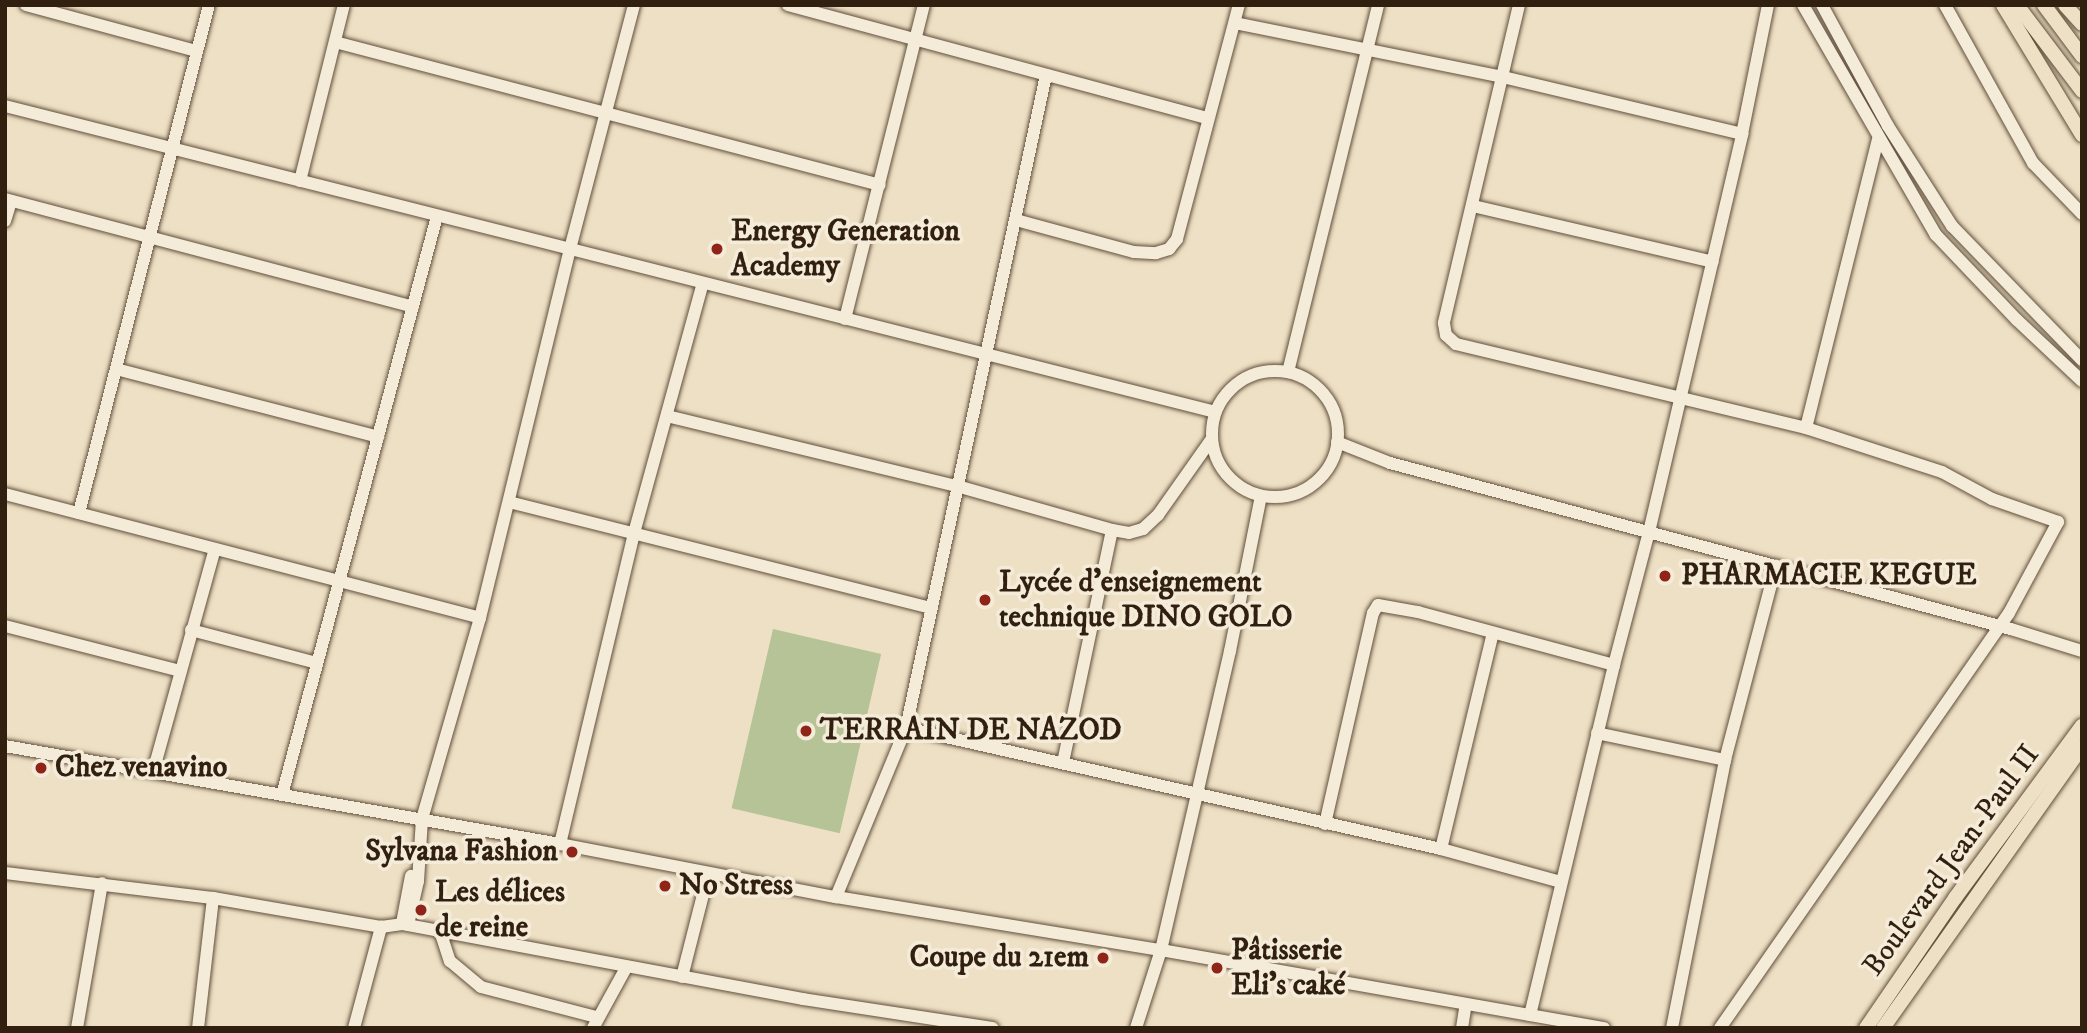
<!DOCTYPE html>
<meta charset="utf-8">
<style>
body{margin:0}
#map{position:relative;width:2087px;height:1033px;overflow:hidden;background:#eee0c4;font-family:"IM FELL DW Pica",serif}
div>[style]{position:absolute}
.green>*{inset:0;background:#b5c396;transform-origin:0 0}
.roads{filter:drop-shadow(0 0 2px #604f3c) drop-shadow(0 0 2px #604f3c)}
.minor>*{height:12px;margin:-6px;padding:0 6px;transform-origin:6px;border-radius:6px;background:#f4ebd9}
.minor>.ring{margin:-6px;padding:0;box-sizing:content-box;background:none;border:12px solid #f4ebd9;border-radius:50%}
.major>*{height:14px;margin:-7px;padding:0 7px;transform-origin:7px;border-radius:7px;background:#eee0c4}
.dots>*{width:19px;height:19px;translate:-50% -50%;box-sizing:border-box;border:4px solid #f4ebd9;border-radius:50%}
span{translate:-50% -50%;white-space:nowrap;text-align:center;line-height:1.15;-webkit-text-stroke:7px #f4ebd9;paint-order:stroke}
.poi-label{font-size:30px;color:#311f0f;font-weight:700}
.left{translate:0 -50%;text-align:left}
.right{translate:-100% -50%;text-align:right}
.street-label{font-size:30px;color:#311f0f}
.frame{position:absolute;inset:0;border:7px solid #311f0f;pointer-events:none}
</style>
<div id="map">
<div class="green">
<i style="left:773px;top:629px;width:111px;height:184px;rotate:13deg"></i>
</div>
<div class="roads">
<div class="minor">
<i style="left:26px;top:5px;width:177px;rotate:15.1deg"></i>
<i style="left:788px;top:5px;width:434px;rotate:15.1deg"></i>
<i style="left:1519px;top:5px;width:327px;rotate:103.3deg"></i>
<i style="left:1444px;top:323px;width:12px;rotate:81deg"></i>
<i style="left:1446px;top:335px;width:13px;rotate:42deg"></i>
<i style="left:1456px;top:344px;width:360px;rotate:13.5deg"></i>
<i style="left:1806px;top:428px;width:143px;rotate:17.9deg"></i>
<i style="left:1942px;top:472px;width:57px;rotate:28.4deg"></i>
<i style="left:1992px;top:499px;width:70px;rotate:19.2deg"></i>
<i style="left:2058px;top:522px;width:103px;rotate:118.3deg"></i>
<i style="left:2009px;top:613px;width:506px;rotate:124.85deg"></i>
<i style="left:1803px;top:5px;width:266px;rotate:60deg"></i>
<i style="left:1936px;top:235px;width:117px;rotate:46.4deg"></i>
<i style="left:2017px;top:320px;width:89px;rotate:43.2deg"></i>
<i style="left:1822px;top:5px;width:138px;rotate:61.4deg"></i>
<i style="left:1888px;top:126px;width:119px;rotate:57.4deg"></i>
<i style="left:1952px;top:226px;width:187px;rotate:45.9deg"></i>
<i style="left:1945px;top:5px;width:181px;rotate:60.9deg"></i>
<i style="left:2033px;top:163px;width:71px;rotate:46.1deg"></i>
<i style="left:1235px;top:23px;width:273px;rotate:11.4deg"></i>
<i style="left:1503px;top:77px;width:246px;rotate:13.4deg"></i>
<i style="left:335px;top:42px;width:563px;rotate:14.7deg"></i>
<i style="left:5px;top:106px;width:1248px;rotate:14.19deg"></i>
<i style="left:300px;top:181px;width:181px;rotate:-76deg"></i>
<i style="left:5px;top:199px;width:422px;rotate:14.8deg"></i>
<i style="left:1473px;top:206px;width:246px;rotate:13.1deg"></i>
<i style="left:1016px;top:220px;width:122px;rotate:15.2deg"></i>
<i style="left:1134px;top:252px;width:22px;rotate:3deg"></i>
<i style="left:1156px;top:253px;width:14px;rotate:-17deg"></i>
<i style="left:1169px;top:249px;width:13px;rotate:-51deg"></i>
<i style="left:1177px;top:239px;width:242px;rotate:-75.2deg"></i>
<i style="left:5px;top:221px;width:21px;rotate:-73deg"></i>
<i style="left:845px;top:319px;width:324px;rotate:-75.9deg"></i>
<i style="left:116px;top:369px;width:271px;rotate:14.5deg"></i>
<i class="ring" style="left:1212px;top:371px;width:114px;height:114px"></i>
<i style="left:1288px;top:372px;width:378px;rotate:-76.2deg"></i>
<i style="left:667px;top:416px;width:298px;rotate:13.6deg"></i>
<i style="left:957px;top:486px;width:161px;rotate:15.8deg"></i>
<i style="left:1112px;top:530px;width:238px;rotate:101.9deg"></i>
<i style="left:1806px;top:428px;width:298px;rotate:-76deg"></i>
<i style="left:1337px;top:442px;width:57px;rotate:21.6deg"></i>
<i style="left:1390px;top:463px;width:643px;rotate:14.97deg"></i>
<i style="left:2011px;top:629px;width:74px;rotate:17.2deg"></i>
<i style="left:5px;top:494px;width:491px;rotate:14.6deg"></i>
<i style="left:509px;top:502px;width:434px;rotate:14.1deg"></i>
<i style="left:79px;top:513px;width:524px;rotate:-75.65deg"></i>
<i style="left:1112px;top:530px;width:17px;rotate:10deg"></i>
<i style="left:1129px;top:533px;width:15px;rotate:-16deg"></i>
<i style="left:1143px;top:529px;width:21px;rotate:-43deg"></i>
<i style="left:1158px;top:515px;width:92px;rotate:-54.8deg"></i>
<i style="left:5px;top:626px;width:181px;rotate:14.4deg"></i>
<i style="left:191px;top:630px;width:130px;rotate:14.7deg"></i>
<i style="left:906px;top:728px;width:549px;rotate:12.74deg"></i>
<i style="left:1441px;top:849px;width:124px;rotate:15.4deg"></i>
<i style="left:1597px;top:733px;width:131px;rotate:11.9deg"></i>
<i style="left:5px;top:746px;width:564px;rotate:10.01deg"></i>
<i style="left:560px;top:844px;width:281px;rotate:10.9deg"></i>
<i style="left:836px;top:897px;width:329px;rotate:9.3deg"></i>
<i style="left:1161px;top:950px;width:450px;rotate:10deg"></i>
<i style="left:153px;top:772px;width:231px;rotate:-74.5deg"></i>
<i style="left:282px;top:795px;width:599px;rotate:-75.01deg"></i>
<i style="left:1325px;top:824px;width:216px;rotate:-77.2deg"></i>
<i style="left:1373px;top:613px;width:9px;rotate:-58deg"></i>
<i style="left:1378px;top:605px;width:41px;rotate:9.9deg"></i>
<i style="left:1418px;top:612px;width:203px;rotate:15.1deg"></i>
<i style="left:560px;top:844px;width:320px;rotate:-76.6deg"></i>
<i style="left:634px;top:533px;width:259px;rotate:-74.6deg"></i>
<i style="left:1441px;top:849px;width:222px;rotate:-76.5deg"></i>
<i style="left:5px;top:873px;width:209px;rotate:6.9deg"></i>
<i style="left:213px;top:898px;width:170px;rotate:9.8deg"></i>
<i style="left:381px;top:927px;width:21px;rotate:-8deg"></i>
<i style="left:402px;top:924px;width:408px;rotate:10.6deg"></i>
<i style="left:803px;top:999px;width:192px;rotate:8.7deg"></i>
<i style="left:836px;top:897px;width:183px;rotate:-67.5deg"></i>
<i style="left:906px;top:728px;width:668px;rotate:-77.9deg"></i>
<i style="left:402px;top:923px;width:48px;rotate:-79.2deg"></i>
<i style="left:408px;top:925px;width:45px;rotate:-77.2deg"></i>
<i style="left:418px;top:881px;width:62px;rotate:-86.3deg"></i>
<i style="left:422px;top:819px;width:209px;rotate:-73.9deg"></i>
<i style="left:480px;top:618px;width:380px;rotate:-76.3deg"></i>
<i style="left:570px;top:249px;width:252px;rotate:-75.3deg"></i>
<i style="left:440px;top:931px;width:32px;rotate:72deg"></i>
<i style="left:450px;top:961px;width:40px;rotate:40deg"></i>
<i style="left:481px;top:987px;width:119px;rotate:14.6deg"></i>
<i style="left:682px;top:977px;width:105px;rotate:-75.7deg"></i>
<i style="left:1530px;top:1015px;width:360px;rotate:-76.5deg"></i>
<i style="left:1614px;top:665px;width:138px;rotate:-75.3deg"></i>
<i style="left:1649px;top:532px;width:409px;rotate:-76.8deg"></i>
<i style="left:1742px;top:134px;width:132px;rotate:-78.6deg"></i>
<i style="left:77px;top:1028px;width:147px;rotate:-80.2deg"></i>
<i style="left:198px;top:1028px;width:131px;rotate:-83.4deg"></i>
<i style="left:354px;top:1028px;width:105px;rotate:-75deg"></i>
<i style="left:593px;top:1028px;width:68px;rotate:-61.2deg"></i>
<i style="left:1136px;top:1028px;width:82px;rotate:-72.2deg"></i>
<i style="left:1161px;top:950px;width:307px;rotate:-77deg"></i>
<i style="left:1230px;top:651px;width:158px;rotate:-78.7deg"></i>
<i style="left:1462px;top:1028px;width:24px;rotate:-81deg"></i>
<i style="left:1672px;top:1028px;width:273px;rotate:-78.8deg"></i>
<i style="left:1725px;top:760px;width:201px;rotate:-75.3deg"></i>
</div>
<div class="major">
<i style="left:2003px;top:5px;width:152px;rotate:58.7deg"></i>
<i style="left:2017px;top:5px;width:108px;rotate:52.9deg"></i>
<i style="left:2044px;top:5px;width:64px;rotate:53.3deg"></i>
<i style="left:2065px;top:5px;width:25px;rotate:48deg"></i>
<i style="left:1866px;top:1028px;width:158px;rotate:-55.6deg"></i>
<i style="left:1955px;top:898px;width:214px;rotate:-53.6deg"></i>
<i style="left:1883px;top:1028px;width:344px;rotate:-54.7deg"></i>
</div>
</div>
<div class="dots">
<i style="left:717px;top:249px;background:#8f2418"></i>
<i style="left:1665px;top:576px;background:#8f2418"></i>
<i style="left:985px;top:600px;background:#8f2418"></i>
<i style="left:806px;top:731px;background:#8f2418"></i>
<i style="left:41px;top:768px;background:#8f2418"></i>
<i style="left:572px;top:852px;background:#8f2418"></i>
<i style="left:665px;top:886px;background:#8f2418"></i>
<i style="left:421px;top:910px;background:#8f2418"></i>
<i style="left:1103px;top:958px;background:#8f2418"></i>
<i style="left:1217px;top:968px;background:#8f2418"></i>
</div>
<div class="poi-label">
<span class="left" style="left:731px;top:249px">Energy Generation<br>Academy</span>
<span class="left" style="left:1681px;top:576px">PHARMACIE KEGUE</span>
<span class="left" style="left:999px;top:600px">Lycée d'enseignement<br>technique DINO GOLO</span>
<span class="left" style="left:820px;top:731px">TERRAIN DE NAZOD</span>
<span class="left" style="left:55px;top:768px">Chez venavino</span>
<span class="right" style="left:558px;top:852px">Sylvana Fashion</span>
<span class="left" style="left:679px;top:886px">No Stress</span>
<span class="left" style="left:435px;top:910px">Les délices<br>de reine</span>
<span class="left" style="left:1231px;top:968px">Pâtisserie<br>Eli's caké</span>
<span class="right" style="left:1089px;top:958px">Coupe du 21em</span>
</div>
<div class="street-label">
<span style="left:1952px;top:861px;rotate:-54deg">Boulevard Jean-Paul II</span>
</div>
<div class="frame"></div>
</div>
